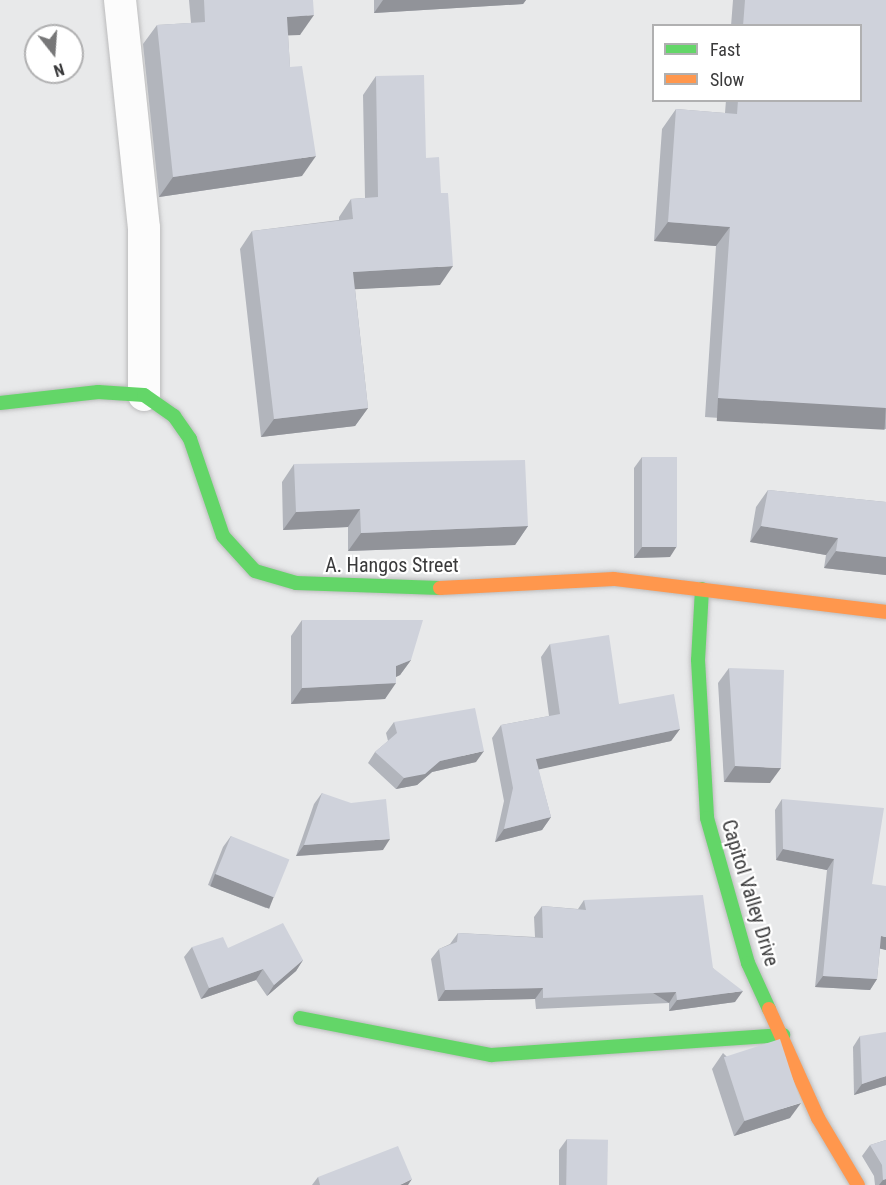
<!DOCTYPE html>
<style>
body{margin:0}
#map{position:relative;width:886px;height:1185px;overflow:hidden;background:#e8e9ea;font-family:"Roboto Condensed",sans-serif}
div>[style]{position:absolute}
.roads{filter:drop-shadow(0 0 2px #bcbcbd) drop-shadow(0 0 2px #bcbcbd)}
.street>*{height:32px;margin:-16px;padding:0 16px;transform-origin:16px;border-radius:16px;background:#fcfcfc}
.fast>*{height:14px;margin:-7px;padding:0 7px;transform-origin:7px;border-radius:7px;background:#63d668}
.slow>*{height:14px;margin:-7px;padding:0 7px;transform-origin:7px;border-radius:7px;background:#ff974d}
.wall>*{inset:0;background:#b2b5bc}
.shaded-wall>*{inset:0;background:#919399;transform-origin:0 0}
.building>*{inset:0;background:#cfd2db;transform-origin:0 0}
span{translate:-50% -50%;white-space:nowrap;text-align:center;line-height:1.15;-webkit-text-stroke:4.5px #fff;paint-order:stroke}
.street-label{font-size:20px;color:#3a3a3b}
.legend{position:absolute;left:652px;top:24px;width:210px;height:78px;box-sizing:border-box;background:#fff;border:2px solid #b0b0b1;margin:0;padding:8px 10px;list-style:none;font-size:18px;color:#3a3a3b}
.legend li{display:flex;align-items:center;gap:12px;height:30px}
.legend b{width:30px;border:2px solid #b0b0b1}
.north{position:absolute;left:24px;top:24px;width:60px;height:60px;box-sizing:border-box;background:#fff;border:2px solid #b0b0b1;border-radius:50%;rotate:163deg;font-size:16px;font-weight:700;line-height:24px;text-align:center;color:#3a3a3b}
.north::after{content:'';display:block;margin:auto;width:21px;height:27px;background:#777778;clip-path:polygon(50% 0,100% 100%,50% 72%,0 100%)}
</style>
<div id="map">
<div class="roads">
<div class="street">
<i style="left:120px;top:0;width:229px;rotate:84deg"></i>
<i style="left:144px;top:228px;width:167px;rotate:90deg"></i>
</div>
<div class="fast">
<i style="left:0;top:403px;width:99px;rotate:-6.4deg"></i>
<i style="left:98px;top:392px;width:46px;rotate:3.7deg"></i>
<i style="left:144px;top:395px;width:37px;rotate:35deg"></i>
<i style="left:174px;top:416px;width:28px;rotate:55deg"></i>
<i style="left:190px;top:439px;width:102px;rotate:71.2deg"></i>
<i style="left:223px;top:536px;width:47px;rotate:47.6deg"></i>
<i style="left:255px;top:571px;width:43px;rotate:16.3deg"></i>
<i style="left:296px;top:583px;width:144px;rotate:2deg"></i>
<i style="left:702px;top:589px;width:71px;rotate:93.2deg"></i>
<i style="left:698px;top:660px;width:158px;rotate:86.7deg"></i>
<i style="left:707px;top:818px;width:151px;rotate:74.2deg"></i>
<i style="left:748px;top:963px;width:51px;rotate:65.5deg"></i>
<i style="left:300px;top:1018px;width:195px;rotate:11deg"></i>
<i style="left:491px;top:1055px;width:293px;rotate:-3.9deg"></i>
</div>
<div class="slow">
<i style="left:440px;top:588px;width:174px;rotate:-3deg"></i>
<i style="left:614px;top:579px;width:274px;rotate:6.9deg"></i>
<i style="left:769px;top:1009px;width:120px;rotate:65.8deg"></i>
<i style="left:818px;top:1118px;width:78px;rotate:59.2deg"></i>
</div>
</div>
<div class="wall">
<i style="clip-path:polygon(189px 0,313px 0,300px 35px,288px 35px,290px 67px,302px 176px,159px 197px,143px 44px,157px 25px,191px 23px)"></i>
<i style="clip-path:polygon(374px 0,526px 0,523px 4px,374px 13px)"></i>
<i style="clip-path:polygon(733px 0,886px 0,886px 429px,705px 417px,716px 246px,654px 241px,662px 129px,676px 109px,725px 113px,726px 100px,861px 100px,861px 26px,731px 26px)"></i>
<i style="clip-path:polygon(376px 76px,426px 158px,440px 285px,355px 289px,368px 408px,355px 426px,261px 437px,240px 249px,252px 231px,339px 220px,339px 217px,351px 199px,365px 198px,363px 95px)"></i>
<i style="clip-path:polygon(642px 457px,670px 557px,634px 558px,634px 468px)"></i>
<i style="clip-path:polygon(294px 464px,528px 526px,515px 545px,348px 551px,348px 527px,283px 530px,282px 482px)"></i>
<i style="clip-path:polygon(768px 490px,886px 502px,886px 575px,824px 568px,826px 555px,750px 542px,756px 507px)"></i>
<i style="clip-path:polygon(302px 620px,411px 660px,400px 675px,396px 677px,385px 699px,291px 704px,291px 636px)"></i>
<i style="clip-path:polygon(550px 644px,619px 704px,680px 729px,671px 741px,538px 769px,551px 817px,542px 830px,495px 842px,504px 801px,492px 738px,501px 725px,549px 716px,541px 657px)"></i>
<i style="clip-path:polygon(729px 668px,770px 783px,724px 782px,718px 683px)"></i>
<i style="clip-path:polygon(394px 722px,476px 762px,432px 772px,417px 785px,396px 789px,368px 763px,375px 752px,388px 741px,386px 733px)"></i>
<i style="clip-path:polygon(322px 793px,383px 850px,296px 856px,314px 804px)"></i>
<i style="clip-path:polygon(782px 799px,872px 884px,886px 950px,880px 948px,877px 979px,870px 990px,815px 987px,827px 870px,776px 860px,775px 810px)"></i>
<i style="clip-path:polygon(231px 836px,274px 897px,266px 908px,208px 885px,223px 847px)"></i>
<i style="clip-path:polygon(584px 900px,713px 968px,735px 1002px,669px 1011px,669px 1003px,536px 1009px,535px 999px,438px 1001px,431px 959px,439px 949px,450px 944px,458px 933px,535px 937px,534px 917px,542px 906px,578px 909px)"></i>
<i style="clip-path:polygon(192px 947px,228px 948px,303px 960px,296px 971px,267px 996px,256px 980px,201px 999px,184px 957px)"></i>
<i style="clip-path:polygon(860px 1036px,886px 1085px,854px 1095px,853px 1047px)"></i>
<i style="clip-path:polygon(723px 1053px,790px 1118px,734px 1136px,712px 1069px)"></i>
<i style="clip-path:polygon(567px 1139px,607px 1185px,559px 1185px,559px 1150px)"></i>
<i style="clip-path:polygon(886px 1140px,886px 1185px,875px 1185px,874px 1176px,862px 1156px,870px 1145px)"></i>
<i style="clip-path:polygon(318px 1177px,408px 1185px,312px 1185px)"></i>
</div>
<div class="shaded-wall">
<i style="clip-path:polygon(383px 0,526px 0,523px 4px,374px 13px)"></i>
<i style="clip-path:polygon(314px 15px,300px 35px,273px 36px,287px 17px)"></i>
<i style="clip-path:polygon(316px 156px,302px 176px,159px 197px,173px 177px)"></i>
<i style="clip-path:polygon(668px 222px,730px 227px,716px 246px,654px 241px)"></i>
<i style="clip-path:polygon(453px 266px,440px 285px,340px 290px,353px 272px)"></i>
<i style="left:718px;top:398px;width:168px;height:23px;rotate:3deg"></i>
<i style="clip-path:polygon(368px 408px,355px 426px,261px 437px,274px 419px)"></i>
<i style="clip-path:polygon(360px 509px,348px 527px,283px 530px,296px 512px)"></i>
<i style="clip-path:polygon(528px 526px,515px 545px,348px 551px,361px 533px)"></i>
<i style="clip-path:polygon(761px 526px,838px 538px,826px 555px,750px 542px)"></i>
<i style="clip-path:polygon(677px 546px,670px 557px,634px 558px,642px 547px)"></i>
<i style="clip-path:polygon(836px 551px,886px 557px,886px 575px,824px 568px)"></i>
<i style="clip-path:polygon(411px 660px,400px 675px,385px 682px,396px 666px)"></i>
<i style="clip-path:polygon(396px 683px,385px 699px,291px 704px,302px 688px)"></i>
<i style="clip-path:polygon(680px 729px,671px 741px,527px 772px,536px 759px)"></i>
<i style="clip-path:polygon(484px 751px,476px 762px,432px 772px,417px 785px,396px 789px,404px 778px,440px 761px)"></i>
<i style="clip-path:polygon(735px 766px,781px 768px,770px 783px,724px 782px)"></i>
<i style="clip-path:polygon(551px 817px,542px 830px,495px 842px,504px 829px)"></i>
<i style="clip-path:polygon(390px 839px,383px 850px,296px 856px,304px 845px)"></i>
<i style="clip-path:polygon(783px 849px,834px 859px,827px 870px,776px 860px)"></i>
<i style="left:215px;top:874px;width:63px;height:13px;rotate:21deg"></i>
<i style="clip-path:polygon(881px 936px,886px 937px,886px 950px,873px 947px)"></i>
<i style="clip-path:polygon(303px 960px,296px 971px,267px 996px,274px 985px)"></i>
<i style="clip-path:polygon(263px 969px,256px 980px,201px 999px,209px 988px)"></i>
<i style="clip-path:polygon(823px 976px,877px 979px,870px 990px,815px 987px)"></i>
<i style="clip-path:polygon(543px 988px,535px 999px,438px 1001px,445px 990px)"></i>
<i style="clip-path:polygon(743px 991px,735px 1002px,669px 1011px,677px 1000px)"></i>
<i style="left:676px;top:992px;width:13px;height:133px;rotate:122deg"></i>
<i style="clip-path:polygon(886px 1076px,886px 1085px,854px 1095px,862px 1084px)"></i>
<i style="clip-path:polygon(801px 1103px,790px 1118px,734px 1136px,745px 1120px)"></i>
<i style="clip-path:polygon(412px 1179px,408px 1185px,400px 1185px)"></i>
<i style="clip-path:polygon(886px 1179px,886px 1185px,879px 1185px,883px 1180px)"></i>
</div>
<div class="building">
<i style="clip-path:polygon(204px 0,313px 0,314px 15px,287px 17px,290px 67px,302px 66px,316px 156px,173px 177px,157px 25px,205px 22px)"></i>
<i style="clip-path:polygon(745px 0,886px 0,886px 408px,718px 398px,730px 227px,668px 222px,676px 109px,737px 114px,738px 100px,861px 100px,861px 26px,743px 26px)"></i>
<i style="clip-path:polygon(424px 75px,426px 158px,439px 157px,441px 193px,448px 193px,453px 266px,353px 272px,368px 408px,274px 419px,252px 231px,353px 219px,351px 199px,378px 197px,376px 76px)"></i>
<i style="left:642px;top:457px;width:35px;height:90px"></i>
<i style="clip-path:polygon(525px 460px,528px 526px,361px 533px,360px 509px,296px 512px,294px 464px)"></i>
<i style="clip-path:polygon(768px 490px,886px 502px,886px 557px,836px 551px,838px 538px,761px 526px)"></i>
<i style="clip-path:polygon(302px 620px,423px 620px,411px 660px,396px 666px,396px 683px,302px 688px)"></i>
<i style="clip-path:polygon(609px 635px,619px 704px,674px 694px,680px 729px,536px 759px,551px 817px,504px 829px,513px 788px,501px 725px,560px 714px,550px 644px)"></i>
<i style="clip-path:polygon(729px 668px,784px 670px,781px 768px,735px 766px)"></i>
<i style="clip-path:polygon(475px 708px,484px 751px,440px 761px,425px 774px,404px 778px,375px 752px,397px 733px,394px 722px)"></i>
<i style="clip-path:polygon(322px 793px,351px 803px,386px 799px,390px 839px,304px 845px)"></i>
<i style="clip-path:polygon(782px 799px,884px 808px,872px 884px,886px 886px,886px 937px,881px 936px,877px 979px,823px 976px,834px 859px,783px 849px)"></i>
<i style="left:231px;top:836px;width:63px;height:41px;rotate:22deg"></i>
<i style="clip-path:polygon(703px 895px,713px 968px,743px 991px,677px 1000px,676px 992px,543px 998px,543px 988px,445px 990px,439px 949px,457px 942px,458px 933px,543px 938px,542px 906px,586px 910px,584px 900px)"></i>
<i style="clip-path:polygon(283px 923px,303px 960px,274px 985px,263px 969px,209px 988px,192px 947px,223px 937px,228px 948px)"></i>
<i style="clip-path:polygon(886px 1032px,886px 1076px,862px 1084px,860px 1036px)"></i>
<i style="left:780px;top:1039px;width:67px;height:59px;rotate:72deg"></i>
<i style="left:567px;top:1139px;width:41px;height:46px;rotate:1deg"></i>
<i style="clip-path:polygon(886px 1140px,886px 1179px,883px 1180px,882px 1165px,870px 1145px)"></i>
<i style="clip-path:polygon(398px 1146px,412px 1179px,400px 1185px,320px 1185px,318px 1177px)"></i>
</div>
<div class="street-label">
<span style="left:392px;top:565px">A. Hangos Street</span>
<span style="left:750px;top:893px;rotate:73deg">Capitol Valley Drive</span>
</div>
<ul class="legend">
<li><b style="height:8px;background:#63d668"></b>Fast</li>
<li><b style="height:8px;background:#ff974d"></b>Slow</li>
</ul>
<div class="north">N</div>
</div>
